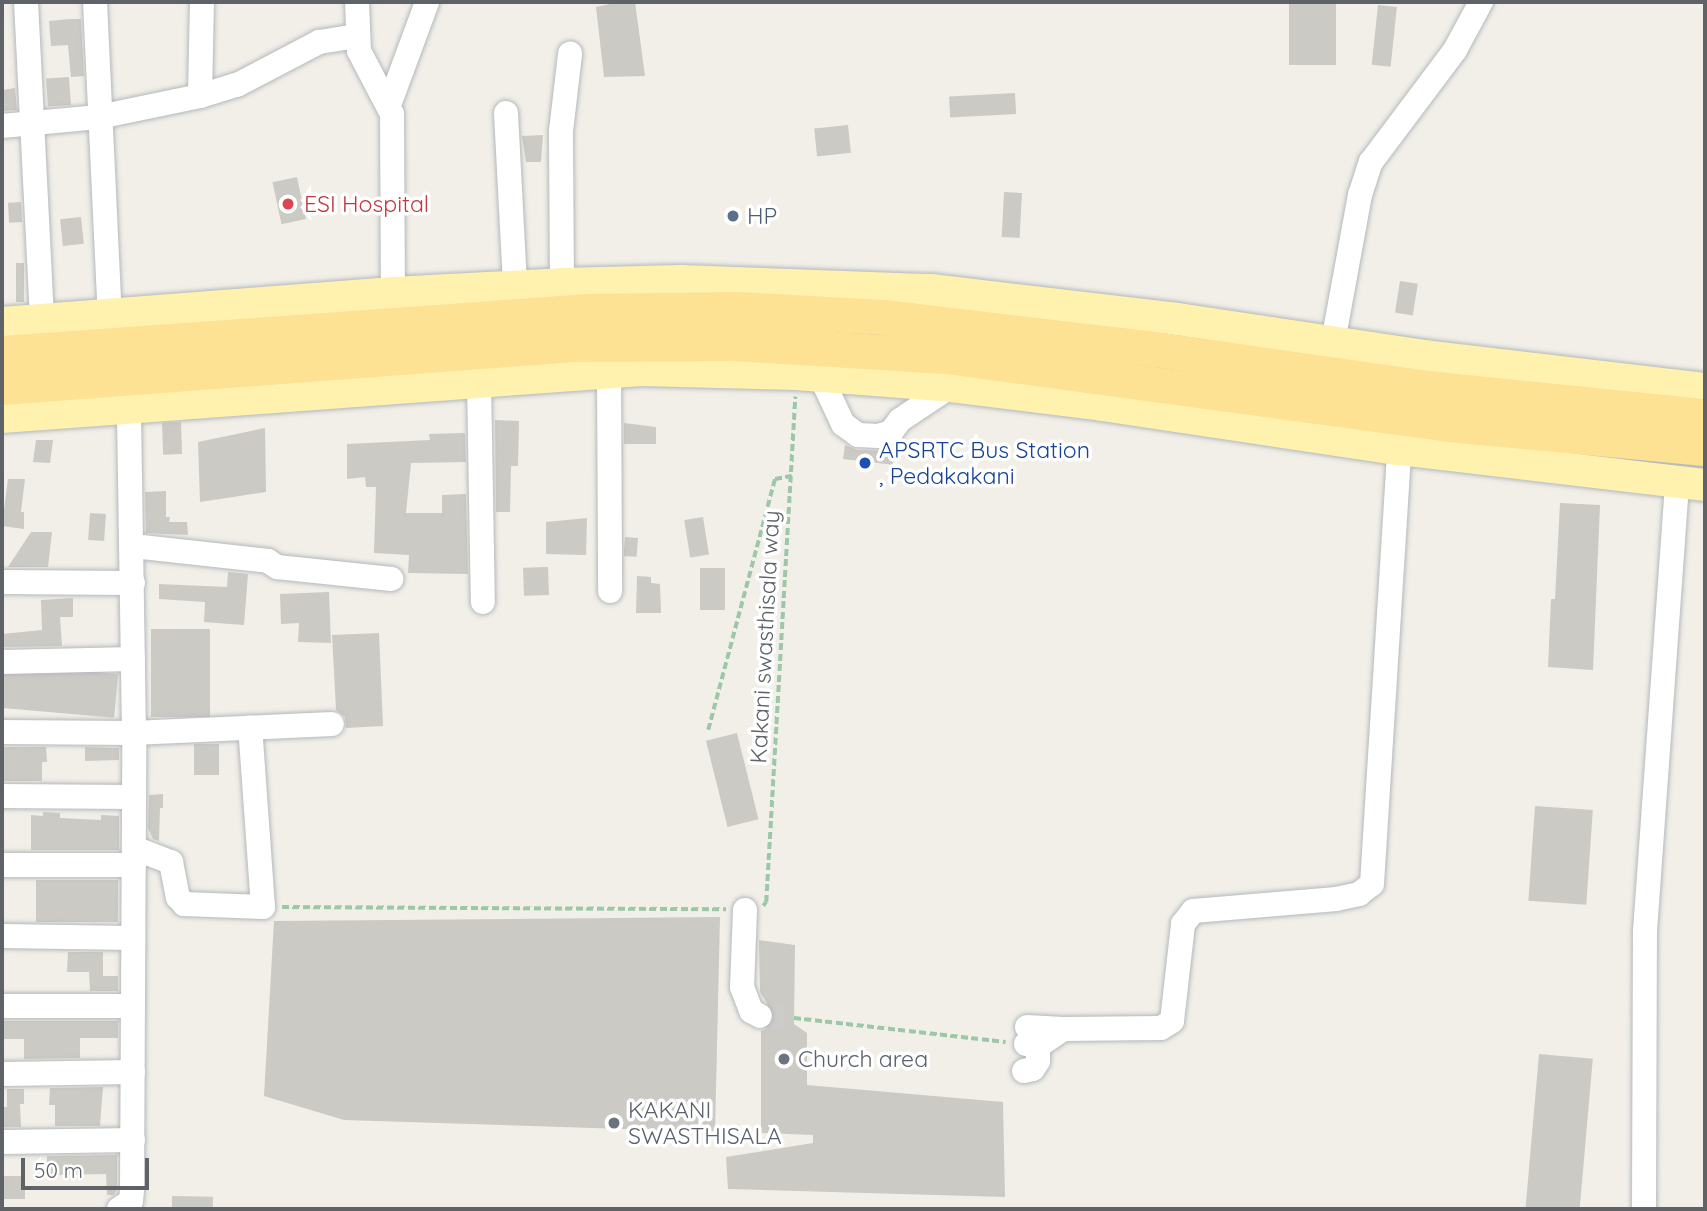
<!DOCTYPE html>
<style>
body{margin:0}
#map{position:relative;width:1707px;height:1211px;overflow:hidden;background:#f1efe8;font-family:Quicksand,sans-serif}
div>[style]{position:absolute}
.building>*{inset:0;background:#cccac5;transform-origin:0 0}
.minor-tunnel>*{height:24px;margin-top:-12px;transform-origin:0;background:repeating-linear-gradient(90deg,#ccccc8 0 24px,transparent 0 36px)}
.path>*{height:3.5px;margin-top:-1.75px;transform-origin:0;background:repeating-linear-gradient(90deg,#9cc7a9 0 7px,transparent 0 10.5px)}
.roads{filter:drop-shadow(0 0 2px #b5b8bc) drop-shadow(0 0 2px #b5b8bc)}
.minor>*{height:24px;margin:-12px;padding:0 12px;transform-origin:12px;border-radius:12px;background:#fff}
.major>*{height:32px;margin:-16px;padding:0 16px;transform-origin:16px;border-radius:16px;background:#fff2af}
.highway>*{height:35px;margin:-17.5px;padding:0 17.5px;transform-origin:17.5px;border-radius:17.5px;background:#fde293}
.dots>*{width:19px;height:19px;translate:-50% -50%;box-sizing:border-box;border:4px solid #fff;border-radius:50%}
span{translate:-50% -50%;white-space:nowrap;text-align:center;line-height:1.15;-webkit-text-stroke:7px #fff;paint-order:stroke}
.health-label{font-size:23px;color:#be3a42}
.left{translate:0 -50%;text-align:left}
.service-label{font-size:23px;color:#4e5e75}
.transit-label{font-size:23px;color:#164399}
.street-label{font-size:23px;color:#5f6368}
.worship-label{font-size:23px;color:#5b616d}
.frame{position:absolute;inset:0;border:4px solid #5f6368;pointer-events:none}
.scale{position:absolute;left:21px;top:1158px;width:128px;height:32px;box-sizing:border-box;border:4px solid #5f6368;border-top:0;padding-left:9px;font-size:21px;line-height:24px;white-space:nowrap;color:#5f6368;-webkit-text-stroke:5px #fff;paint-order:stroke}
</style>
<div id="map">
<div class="building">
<i style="clip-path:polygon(619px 2px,635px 2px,645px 76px,604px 77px,596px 7px)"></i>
<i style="left:1289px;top:2px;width:47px;height:63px"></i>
<i style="left:1378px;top:5px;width:19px;height:60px;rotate:6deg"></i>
<i style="clip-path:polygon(69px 19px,81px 19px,84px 76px,71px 77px,68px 45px,51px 46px,49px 21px)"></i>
<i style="left:69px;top:77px;width:28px;height:23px;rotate:86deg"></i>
<i style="clip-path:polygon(15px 88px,17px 110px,2px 111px,2px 90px)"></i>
<i style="left:1015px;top:93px;width:21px;height:66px;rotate:87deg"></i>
<i style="left:848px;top:125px;width:28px;height:34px;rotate:84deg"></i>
<i style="clip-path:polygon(543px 135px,541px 162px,526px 162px,522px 136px)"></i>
<i style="left:297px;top:177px;width:43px;height:25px;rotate:78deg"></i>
<i style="left:1004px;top:192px;width:18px;height:45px;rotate:3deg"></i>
<i style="left:21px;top:202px;width:20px;height:13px;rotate:87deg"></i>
<i style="left:81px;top:217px;width:27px;height:21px;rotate:84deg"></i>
<i style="left:16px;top:263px;width:8px;height:39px"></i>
<i style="left:1400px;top:281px;width:18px;height:32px;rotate:9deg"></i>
<i style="clip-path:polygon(495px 420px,519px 421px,518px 466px,511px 466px,510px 512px,496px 512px)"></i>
<i style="left:181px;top:422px;width:32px;height:19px;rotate:88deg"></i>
<i style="clip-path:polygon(624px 423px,656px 427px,656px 444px,624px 444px)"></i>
<i style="clip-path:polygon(265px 428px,266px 492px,200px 502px,198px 442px)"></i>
<i style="clip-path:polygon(465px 433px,466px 462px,411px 463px,406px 513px,442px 513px,442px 495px,466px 494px,468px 574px,408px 573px,409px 555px,374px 553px,376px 487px,366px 487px,365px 477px,347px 479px,347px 444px,430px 440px,429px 434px)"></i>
<i style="clip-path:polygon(36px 440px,53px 440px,50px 463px,33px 462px)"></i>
<i style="clip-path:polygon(845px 445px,857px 450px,897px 451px,895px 465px,843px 459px)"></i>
<i style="clip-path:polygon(8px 479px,25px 479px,21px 512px,24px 512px,24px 529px,2px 526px)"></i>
<i style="clip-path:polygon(166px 491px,166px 517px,170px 517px,169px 522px,187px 522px,188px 535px,146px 533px,145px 492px)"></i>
<i style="clip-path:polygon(1560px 503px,1600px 505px,1593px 670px,1548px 667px,1551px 599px,1555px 599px)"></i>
<i style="left:90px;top:513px;width:16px;height:27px;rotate:4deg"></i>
<i style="left:703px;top:517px;width:38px;height:19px;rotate:81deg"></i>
<i style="clip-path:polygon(587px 518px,586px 555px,546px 554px,546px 522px)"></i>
<i style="clip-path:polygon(31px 532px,52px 532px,48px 567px,8px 567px)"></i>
<i style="left:625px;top:537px;width:13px;height:19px;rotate:4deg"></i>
<i style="left:548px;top:567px;width:28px;height:25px;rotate:88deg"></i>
<i style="left:700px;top:568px;width:25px;height:42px"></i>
<i style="clip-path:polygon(228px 572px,248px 574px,244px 625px,204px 622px,205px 602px,159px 599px,159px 584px,227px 587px)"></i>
<i style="clip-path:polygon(637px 576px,651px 577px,651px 583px,660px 584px,661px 613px,636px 613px)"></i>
<i style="clip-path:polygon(329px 592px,331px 643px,298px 642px,299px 623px,281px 624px,280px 594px)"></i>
<i style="clip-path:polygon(73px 598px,73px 617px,60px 617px,62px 646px,2px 647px,2px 634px,42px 630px,41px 600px)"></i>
<i style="left:151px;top:629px;width:59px;height:88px"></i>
<i style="clip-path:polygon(379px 633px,383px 726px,346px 728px,345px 717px,336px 710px,332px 635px)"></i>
<i style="left:118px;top:674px;width:44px;height:116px;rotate:95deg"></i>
<i style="left:737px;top:733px;width:89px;height:32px;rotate:76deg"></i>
<i style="left:219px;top:744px;width:31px;height:25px;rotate:90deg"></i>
<i style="clip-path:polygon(2px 747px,46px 747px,47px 762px,42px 762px,42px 781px,2px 781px)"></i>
<i style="clip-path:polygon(85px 747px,119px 748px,119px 760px,85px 761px)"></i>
<i style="clip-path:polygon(163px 794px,163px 808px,160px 808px,159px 841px,153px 839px,148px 828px,149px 795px)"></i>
<i style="left:1535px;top:806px;width:58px;height:95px;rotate:4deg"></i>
<i style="clip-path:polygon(43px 812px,60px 813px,60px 818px,101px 820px,101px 815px,119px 816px,119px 850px,31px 850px,31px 815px,43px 816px)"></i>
<i style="left:36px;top:880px;width:82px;height:42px"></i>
<i style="clip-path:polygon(720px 917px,715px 1132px,344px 1120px,264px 1096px,274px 921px)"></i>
<i style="clip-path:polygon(759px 940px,795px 945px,794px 1024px,807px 1033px,807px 1085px,1003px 1102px,1005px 1197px,728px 1189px,726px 1157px,813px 1143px,813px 1135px,761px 1133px,761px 1031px,768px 1028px,775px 1016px,760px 992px)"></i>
<i style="clip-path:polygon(68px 952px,103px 952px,103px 976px,118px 976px,118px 991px,90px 991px,89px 972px,67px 972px)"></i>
<i style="clip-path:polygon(2px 1021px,118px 1021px,118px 1038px,80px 1038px,80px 1058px,24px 1059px,24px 1039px,2px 1039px)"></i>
<i style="left:1539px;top:1054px;width:54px;height:156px;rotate:5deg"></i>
<i style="clip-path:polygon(103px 1087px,100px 1126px,55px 1126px,55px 1105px,49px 1105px,50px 1088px)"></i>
<i style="clip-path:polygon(7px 1089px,24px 1089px,24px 1104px,20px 1104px,21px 1127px,4px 1127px,3px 1107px,7px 1107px)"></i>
<i style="clip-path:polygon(117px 1155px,117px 1189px,114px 1195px,107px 1195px,106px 1174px,47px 1175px,47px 1156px)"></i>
<i style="left:4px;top:1176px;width:21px;height:23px"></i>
<i style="left:172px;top:1196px;width:41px;height:13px;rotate:1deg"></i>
</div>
<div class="minor-tunnel">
<i style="left:760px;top:1016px;width:34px;rotate:3deg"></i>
</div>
<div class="path">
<i style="left:708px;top:730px;width:260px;rotate:-75.1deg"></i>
<i style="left:775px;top:479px;width:17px;rotate:-10deg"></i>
<i style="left:763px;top:906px;width:5px;rotate:-53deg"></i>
<i style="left:766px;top:902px;width:506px;rotate:-86.71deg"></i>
<i style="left:282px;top:907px;width:444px;rotate:0.3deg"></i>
<i style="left:794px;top:1018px;width:213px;rotate:6.5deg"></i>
</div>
<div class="roads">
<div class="minor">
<i style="left:26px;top:2px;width:318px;rotate:87.1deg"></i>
<i style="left:95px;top:2px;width:313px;rotate:87.3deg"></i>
<i style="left:357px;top:2px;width:49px;rotate:87.7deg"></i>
<i style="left:359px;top:51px;width:71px;rotate:62.4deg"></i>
<i style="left:392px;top:114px;width:179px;rotate:89.7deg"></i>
<i style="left:200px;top:96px;width:94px;rotate:-88.8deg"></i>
<i style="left:389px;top:105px;width:110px;rotate:-69.7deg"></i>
<i style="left:506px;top:113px;width:174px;rotate:87deg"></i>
<i style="left:2px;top:126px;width:97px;rotate:-5.3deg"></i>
<i style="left:99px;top:117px;width:103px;rotate:-11.7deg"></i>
<i style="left:200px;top:96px;width:39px;rotate:-17deg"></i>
<i style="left:237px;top:85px;width:93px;rotate:-27.7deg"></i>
<i style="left:319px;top:42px;width:38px;rotate:-9deg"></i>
<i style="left:562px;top:284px;width:153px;rotate:-90.4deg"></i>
<i style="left:561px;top:131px;width:78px;rotate:-83.3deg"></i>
<i style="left:1333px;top:342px;width:149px;rotate:-79.6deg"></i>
<i style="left:1360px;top:195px;width:35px;rotate:-72deg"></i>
<i style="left:1371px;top:162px;width:140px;rotate:-53.1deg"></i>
<i style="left:1455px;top:50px;width:55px;rotate:-61.6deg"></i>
<i style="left:609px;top:372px;width:219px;rotate:89.7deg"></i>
<i style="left:820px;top:375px;width:54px;rotate:64.9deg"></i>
<i style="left:843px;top:424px;width:19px;rotate:36deg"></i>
<i style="left:858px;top:435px;width:20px;rotate:3deg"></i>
<i style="left:878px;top:436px;width:14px;rotate:-17deg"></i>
<i style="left:891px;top:432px;width:15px;rotate:-53deg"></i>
<i style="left:900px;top:420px;width:61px;rotate:-33.7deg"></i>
<i style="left:479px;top:381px;width:221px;rotate:89deg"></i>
<i style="left:133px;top:546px;width:136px;rotate:6.3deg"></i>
<i style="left:268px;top:561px;width:11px;rotate:34deg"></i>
<i style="left:277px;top:567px;width:115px;rotate:6deg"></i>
<i style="left:2px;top:582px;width:131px;rotate:0.4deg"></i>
<i style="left:2px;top:662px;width:131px;rotate:-1.3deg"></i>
<i style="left:2px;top:732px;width:132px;rotate:0.4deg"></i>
<i style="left:134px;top:733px;width:198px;rotate:-2.6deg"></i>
<i style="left:2px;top:796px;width:132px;rotate:0.4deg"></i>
<i style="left:134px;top:848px;width:40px;rotate:21deg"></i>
<i style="left:171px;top:862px;width:36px;rotate:79deg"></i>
<i style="left:178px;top:897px;width:9px;rotate:49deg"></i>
<i style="left:184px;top:904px;width:79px;rotate:2.2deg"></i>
<i style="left:263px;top:907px;width:180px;rotate:-94.1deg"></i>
<i style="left:2px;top:865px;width:132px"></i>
<i style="left:745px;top:910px;width:77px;rotate:92.2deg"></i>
<i style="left:742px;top:987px;width:26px;rotate:69deg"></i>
<i style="left:751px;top:1011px;width:10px;rotate:29deg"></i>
<i style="left:2px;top:936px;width:131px;rotate:0.9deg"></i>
<i style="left:2px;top:1006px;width:131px"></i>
<i style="left:1027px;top:1027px;width:36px;rotate:3deg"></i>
<i style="left:1026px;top:1044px;width:12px;rotate:9deg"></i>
<i style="left:1038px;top:1046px;width:30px;rotate:-34deg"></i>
<i style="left:1063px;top:1029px;width:98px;rotate:-0.6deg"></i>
<i style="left:1161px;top:1028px;width:13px;rotate:-32deg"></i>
<i style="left:1172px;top:1021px;width:98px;rotate:-83.5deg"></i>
<i style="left:1183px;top:924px;width:16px;rotate:-52deg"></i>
<i style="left:1193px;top:911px;width:144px;rotate:-4.8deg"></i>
<i style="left:1336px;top:899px;width:24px;rotate:-12deg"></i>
<i style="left:1359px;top:894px;width:16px;rotate:-38deg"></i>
<i style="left:1372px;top:884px;width:436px;rotate:-86.4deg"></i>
<i style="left:1024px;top:1071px;width:9px;rotate:-13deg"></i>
<i style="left:1033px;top:1069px;width:9px;rotate:-58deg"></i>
<i style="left:1038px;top:1061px;width:15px;rotate:-90deg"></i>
<i style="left:2px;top:1074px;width:131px;rotate:-0.9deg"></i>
<i style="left:2px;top:1142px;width:131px;rotate:-0.9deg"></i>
<i style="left:119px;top:1209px;width:14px;rotate:-34deg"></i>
<i style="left:131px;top:1201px;width:11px;rotate:-85deg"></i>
<i style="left:132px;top:1190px;width:457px;rotate:-89.7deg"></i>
<i style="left:134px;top:733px;width:328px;rotate:-90.9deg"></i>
<i style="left:1644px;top:1209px;width:278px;rotate:-89.8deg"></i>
<i style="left:1645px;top:931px;width:451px;rotate:-85.9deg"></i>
</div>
<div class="major">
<i style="left:2px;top:323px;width:392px;rotate:-4.4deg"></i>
<i style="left:393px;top:293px;width:169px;rotate:-3deg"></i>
<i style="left:562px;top:284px;width:119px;rotate:-1.4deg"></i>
<i style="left:681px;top:281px;width:250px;rotate:2.1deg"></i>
<i style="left:931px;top:290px;width:248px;rotate:6.7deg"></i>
<i style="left:1177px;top:319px;width:250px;rotate:8.5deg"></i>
<i style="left:1424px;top:356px;width:283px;rotate:6.7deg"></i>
<i style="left:2px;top:417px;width:641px;rotate:-4.21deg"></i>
<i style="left:641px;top:370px;width:155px;rotate:1.5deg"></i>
<i style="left:796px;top:374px;width:155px;rotate:4.4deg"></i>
<i style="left:951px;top:386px;width:153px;rotate:7.1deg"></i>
<i style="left:1103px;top:405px;width:299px;rotate:8.5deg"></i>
<i style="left:1399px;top:449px;width:308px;rotate:6.7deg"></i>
</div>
<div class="highway">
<i style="left:2px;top:353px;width:588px;rotate:-4.1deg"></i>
<i style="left:588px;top:311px;width:148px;rotate:-0.8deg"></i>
<i style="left:736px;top:309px;width:147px;rotate:3.1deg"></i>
<i style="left:883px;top:317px;width:273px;rotate:6.7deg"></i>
<i style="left:1154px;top:349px;width:277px;rotate:8.1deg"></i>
<i style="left:1428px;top:388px;width:278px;rotate:5.8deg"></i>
<i style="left:2px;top:387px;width:574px;rotate:-4.3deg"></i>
<i style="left:574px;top:344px;width:160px;rotate:-0.4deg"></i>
<i style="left:734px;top:343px;width:212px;rotate:3.5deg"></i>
<i style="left:946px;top:356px;width:508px;rotate:7.7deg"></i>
<i style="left:1449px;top:424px;width:257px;rotate:5.4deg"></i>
</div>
</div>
<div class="dots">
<i style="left:288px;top:204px;background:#e0444e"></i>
<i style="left:733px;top:216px;background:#5c6f8a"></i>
<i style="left:865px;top:463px;background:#1a4fb4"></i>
<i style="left:784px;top:1059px;background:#6b7280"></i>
<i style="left:614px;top:1123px;background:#6b7280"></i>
</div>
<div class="health-label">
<span class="left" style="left:304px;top:204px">ESI Hospital</span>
</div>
<div class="service-label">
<span class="left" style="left:747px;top:216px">HP</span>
</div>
<div class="transit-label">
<span class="left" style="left:879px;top:463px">APSRTC Bus Station<br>, Pedakakani</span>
</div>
<div class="street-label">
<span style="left:765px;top:637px;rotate:-87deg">Kakani swasthisala way</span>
</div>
<div class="worship-label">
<span class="left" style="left:798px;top:1059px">Church area</span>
<span class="left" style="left:628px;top:1123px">KAKANI<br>SWASTHISALA</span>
</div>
<div class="frame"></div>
<div class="scale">50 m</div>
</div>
